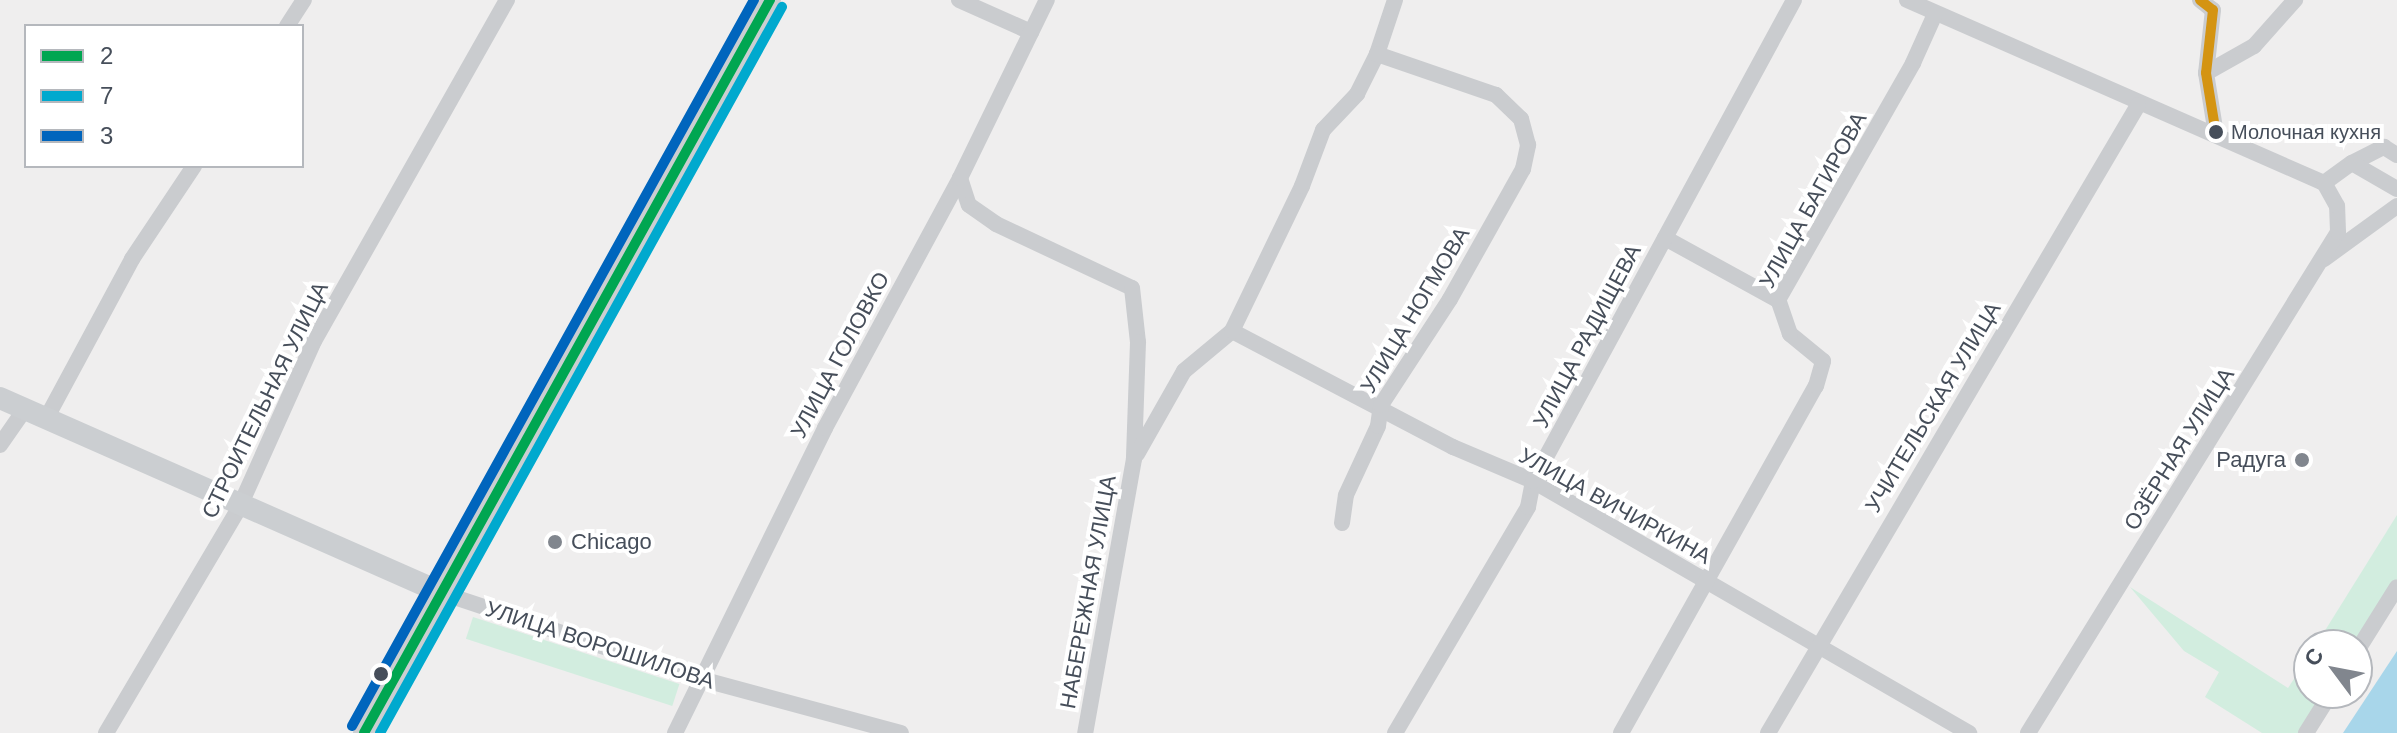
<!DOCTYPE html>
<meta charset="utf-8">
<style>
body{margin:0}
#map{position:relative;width:2397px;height:733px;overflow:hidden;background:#efeeee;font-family:Arial,sans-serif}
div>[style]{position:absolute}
.green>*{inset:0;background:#d2eddf;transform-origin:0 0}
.water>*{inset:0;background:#a8d6ea}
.minor>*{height:16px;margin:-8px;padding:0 8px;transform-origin:8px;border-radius:8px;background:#cacccf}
.secondary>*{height:22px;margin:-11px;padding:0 11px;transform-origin:11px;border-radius:11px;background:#cbced1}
.bus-1>*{height:10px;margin:-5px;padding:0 5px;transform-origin:5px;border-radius:5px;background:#00a651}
.bus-2>*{height:10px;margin:-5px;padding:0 5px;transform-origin:5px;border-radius:5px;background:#00a9ce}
.bus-3>*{height:10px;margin:-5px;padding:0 5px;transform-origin:5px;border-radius:5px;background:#0065bd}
.bus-4>*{height:10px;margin:-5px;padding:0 5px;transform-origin:5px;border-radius:5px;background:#d49412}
.dots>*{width:22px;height:22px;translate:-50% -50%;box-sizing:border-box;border:4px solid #fff;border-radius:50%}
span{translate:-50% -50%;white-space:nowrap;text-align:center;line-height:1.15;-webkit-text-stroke:8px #fff;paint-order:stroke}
.bus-label{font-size:20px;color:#464e5a}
.left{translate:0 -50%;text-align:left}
.street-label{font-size:22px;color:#464e5a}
.poi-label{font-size:22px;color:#464e5a}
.right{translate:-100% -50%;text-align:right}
.legend{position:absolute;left:24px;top:24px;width:280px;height:144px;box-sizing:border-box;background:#fff;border:2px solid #b5b8bd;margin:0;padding:10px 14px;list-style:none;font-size:24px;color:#464e5a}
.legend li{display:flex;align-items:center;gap:16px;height:40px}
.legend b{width:40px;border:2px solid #b5b8bd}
.north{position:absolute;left:2293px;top:629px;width:80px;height:80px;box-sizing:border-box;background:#fff;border:2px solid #b5b8bd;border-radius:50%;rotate:302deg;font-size:22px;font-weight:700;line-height:32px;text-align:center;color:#464e5a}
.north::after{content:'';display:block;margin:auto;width:28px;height:36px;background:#81868e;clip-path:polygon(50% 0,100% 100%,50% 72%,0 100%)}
</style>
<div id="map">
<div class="green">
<i style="clip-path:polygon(2397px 515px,2397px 587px,2357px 645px,2316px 645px)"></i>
<i style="clip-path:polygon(2130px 587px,2288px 688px,2309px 656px,2309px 693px,2331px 693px,2306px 733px,2262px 733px,2205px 697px,2219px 672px,2184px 651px)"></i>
<i style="left:473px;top:617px;width:217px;height:23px;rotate:18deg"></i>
</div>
<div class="water">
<i style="clip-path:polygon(2397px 651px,2397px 733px,2343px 733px)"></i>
</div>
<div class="minor">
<i style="left:959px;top:0;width:79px;rotate:24deg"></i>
<i style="left:1907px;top:0;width:455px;rotate:23.7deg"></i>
<i style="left:2200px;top:0;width:16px;rotate:38deg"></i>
<i style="left:2213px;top:10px;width:63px;rotate:96.3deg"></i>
<i style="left:2206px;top:73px;width:62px;rotate:80.7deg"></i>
<i style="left:287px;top:26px;width:31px;rotate:-57deg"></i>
<i style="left:2206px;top:73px;width:55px;rotate:-29.4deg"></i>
<i style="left:2254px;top:46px;width:62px;rotate:-48.3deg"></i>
<i style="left:2352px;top:163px;width:36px;rotate:-27deg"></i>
<i style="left:2384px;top:147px;width:15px;rotate:32deg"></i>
<i style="left:960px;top:178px;width:28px;rotate:72deg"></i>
<i style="left:969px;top:205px;width:33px;rotate:35deg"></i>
<i style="left:996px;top:224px;width:150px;rotate:25.2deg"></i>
<i style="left:1132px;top:288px;width:54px;rotate:83.7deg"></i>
<i style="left:1138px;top:342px;width:117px;rotate:92deg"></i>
<i style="left:1134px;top:459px;width:278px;rotate:100.1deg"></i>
<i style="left:2324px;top:183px;width:34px;rotate:-36deg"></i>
<i style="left:2352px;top:163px;width:52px;rotate:30deg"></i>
<i style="left:1665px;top:238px;width:129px;rotate:28.8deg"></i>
<i style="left:2324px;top:259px;width:90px;rotate:-36deg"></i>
<i style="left:1232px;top:331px;width:250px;rotate:27.7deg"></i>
<i style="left:1453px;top:447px;width:87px;rotate:23deg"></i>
<i style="left:1533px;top:481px;width:504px;rotate:30.03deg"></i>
<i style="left:46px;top:419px;width:182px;rotate:-61.7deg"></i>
<i style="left:132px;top:259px;width:112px;rotate:-56.3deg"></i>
<i style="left:0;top:445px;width:44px;rotate:-55.2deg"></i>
<i style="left:1137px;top:454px;width:95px;rotate:-60.5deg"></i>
<i style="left:1184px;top:371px;width:62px;rotate:-39.8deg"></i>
<i style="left:1232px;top:331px;width:161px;rotate:-64.2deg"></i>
<i style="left:1302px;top:186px;width:60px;rotate:-69.4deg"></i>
<i style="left:1323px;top:130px;width:50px;rotate:-46.6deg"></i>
<i style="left:1357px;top:94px;width:45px;rotate:-63.4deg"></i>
<i style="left:1377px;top:54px;width:57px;rotate:-71.6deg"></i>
<i style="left:1342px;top:523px;width:28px;rotate:-82deg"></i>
<i style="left:1346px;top:495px;width:76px;rotate:-65.1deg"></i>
<i style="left:1378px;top:426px;width:21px;rotate:-82deg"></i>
<i style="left:1381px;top:405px;width:126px;rotate:-56.9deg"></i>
<i style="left:1450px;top:299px;width:149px;rotate:-60.7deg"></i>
<i style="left:1523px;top:169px;width:25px;rotate:-78deg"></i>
<i style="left:1528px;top:145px;width:27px;rotate:-105deg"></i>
<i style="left:1521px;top:119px;width:35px;rotate:-136deg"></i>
<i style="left:1496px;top:95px;width:126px;rotate:-161deg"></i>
<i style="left:445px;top:594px;width:270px;rotate:18.4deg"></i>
<i style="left:701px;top:679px;width:207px;rotate:15.1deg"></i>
<i style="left:2357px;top:651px;width:75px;rotate:-58deg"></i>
<i style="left:106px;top:733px;width:261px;rotate:-59.4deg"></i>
<i style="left:239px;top:508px;width:183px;rotate:-65.8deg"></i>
<i style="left:314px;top:341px;width:392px;rotate:-60.5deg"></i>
<i style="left:675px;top:733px;width:340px;rotate:-63.8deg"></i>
<i style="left:825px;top:428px;width:284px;rotate:-61.6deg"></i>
<i style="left:960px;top:178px;width:198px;rotate:-64deg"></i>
<i style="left:1395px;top:733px;width:262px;rotate:-59.5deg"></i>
<i style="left:1528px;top:507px;width:26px;rotate:-79deg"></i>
<i style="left:1533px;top:481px;width:547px;rotate:-61.51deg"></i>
<i style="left:1621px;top:733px;width:398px;rotate:-60.7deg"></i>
<i style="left:1816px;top:386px;width:26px;rotate:-74deg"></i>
<i style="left:1823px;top:361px;width:43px;rotate:-140.7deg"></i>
<i style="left:1790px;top:334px;width:36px;rotate:-109deg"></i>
<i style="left:1778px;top:300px;width:273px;rotate:-60.3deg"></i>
<i style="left:1913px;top:63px;width:54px;rotate:-65.8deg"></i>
<i style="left:1768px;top:733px;width:729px;rotate:-59.49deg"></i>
<i style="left:2028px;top:733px;width:589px;rotate:-58.25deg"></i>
<i style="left:2338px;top:232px;width:26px;rotate:-92deg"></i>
<i style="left:2337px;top:206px;width:26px;rotate:-119deg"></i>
<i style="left:2306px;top:733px;width:47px;rotate:-58deg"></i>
</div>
<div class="secondary">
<i style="left:0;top:398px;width:486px;rotate:23.8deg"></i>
<i style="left:364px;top:733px;width:838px;rotate:-61.02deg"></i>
</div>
<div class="bus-1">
<i style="left:364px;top:733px;width:838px;rotate:-61.02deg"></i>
</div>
<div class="bus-2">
<i style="left:380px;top:733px;width:830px;rotate:-61.03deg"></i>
</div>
<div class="bus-3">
<i style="left:352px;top:726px;width:830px;rotate:-61.03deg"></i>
</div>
<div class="bus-4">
<i style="left:2200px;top:0;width:16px;rotate:38deg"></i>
<i style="left:2213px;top:10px;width:63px;rotate:96.3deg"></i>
<i style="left:2206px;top:73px;width:62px;rotate:80.7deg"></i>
</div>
<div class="dots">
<i style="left:2216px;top:132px;background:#464e5a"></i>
<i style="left:2302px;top:460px;background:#81868e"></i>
<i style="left:555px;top:542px;background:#81868e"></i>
<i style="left:381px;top:674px;background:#464e5a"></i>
</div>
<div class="bus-label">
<span class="left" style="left:2231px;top:132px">Молочная кухня</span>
</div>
<div class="street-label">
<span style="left:1813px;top:200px;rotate:-61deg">УЛИЦА БАГИРОВА</span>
<span style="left:1415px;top:310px;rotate:-59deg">УЛИЦА НОГМОВА</span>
<span style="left:1587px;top:336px;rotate:-62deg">УЛИЦА РАДИЩЕВА</span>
<span style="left:840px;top:355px;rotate:-62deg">УЛИЦА ГОЛОВКО</span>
<span style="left:265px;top:400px;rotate:-64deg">СТРОИТЕЛЬНАЯ УЛИЦА</span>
<span style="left:1933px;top:407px;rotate:-59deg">УЧИТЕЛЬСКАЯ УЛИЦА</span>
<span style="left:2179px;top:449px;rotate:-58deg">ОЗЁРНАЯ УЛИЦА</span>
<span style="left:1615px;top:506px;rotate:29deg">УЛИЦА ВИЧИРКИНА</span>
<span style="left:1088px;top:592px;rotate:-80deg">НАБЕРЕЖНАЯ УЛИЦА</span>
<span style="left:600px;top:645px;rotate:18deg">УЛИЦА ВОРОШИЛОВА</span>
</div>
<div class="poi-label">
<span class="right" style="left:2286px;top:460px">Радуга</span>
<span class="left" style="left:571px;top:542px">Chicago</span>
</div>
<ul class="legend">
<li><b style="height:10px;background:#00a651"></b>2</li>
<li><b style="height:10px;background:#00a9ce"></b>7</li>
<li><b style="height:10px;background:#0065bd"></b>3</li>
</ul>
<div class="north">С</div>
</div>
